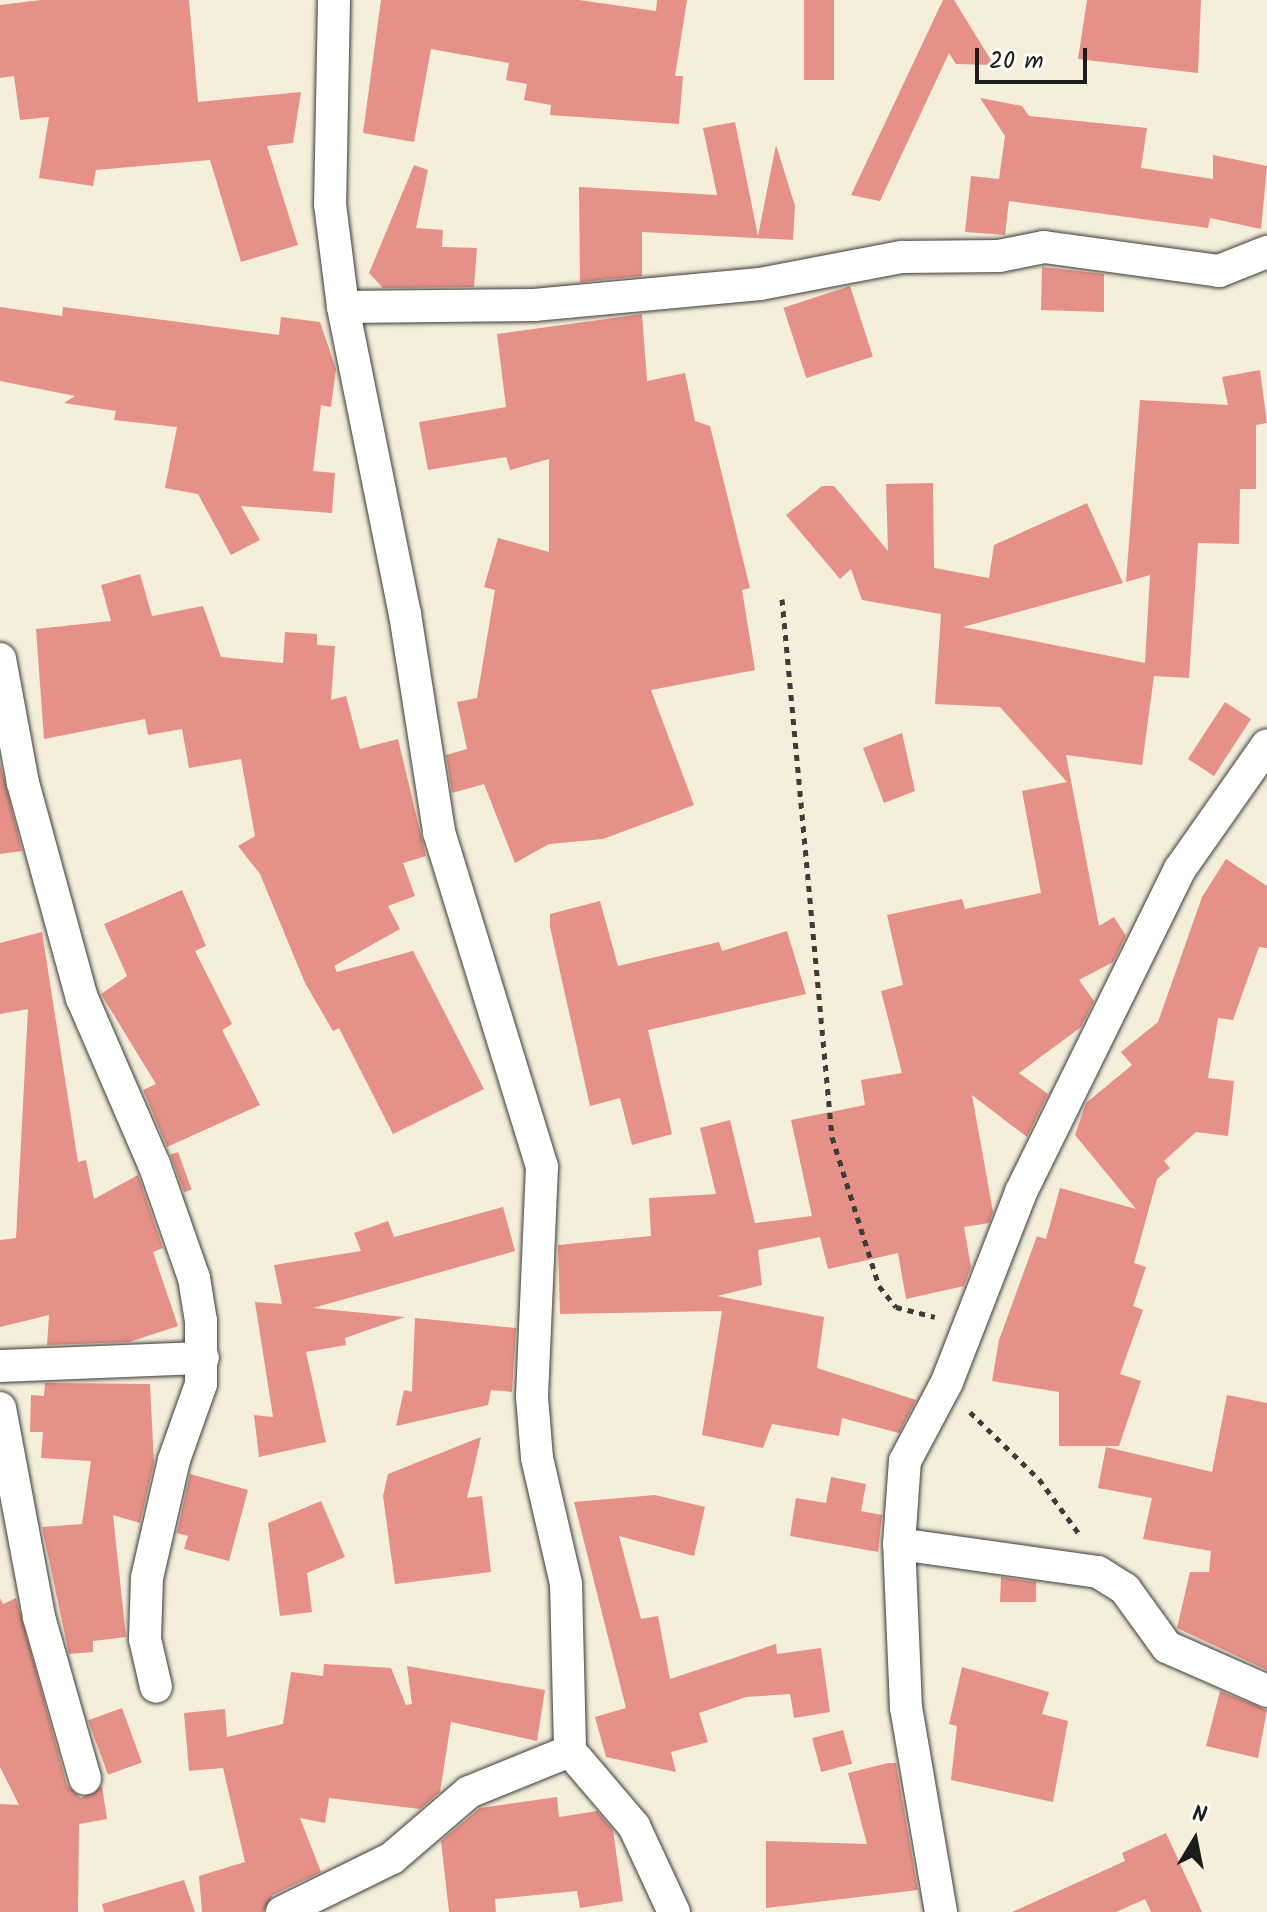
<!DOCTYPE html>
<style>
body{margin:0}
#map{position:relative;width:1267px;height:1912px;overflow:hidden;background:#f5eedb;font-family:Kalam,sans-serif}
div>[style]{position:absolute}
.building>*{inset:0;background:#e59187;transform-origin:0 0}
.path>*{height:5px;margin-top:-2.5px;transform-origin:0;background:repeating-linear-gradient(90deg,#3d3c39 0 6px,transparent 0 12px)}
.roads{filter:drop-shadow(0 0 2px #3d3c39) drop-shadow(0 0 2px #3d3c39)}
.street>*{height:32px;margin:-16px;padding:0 16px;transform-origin:16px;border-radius:16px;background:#fff}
span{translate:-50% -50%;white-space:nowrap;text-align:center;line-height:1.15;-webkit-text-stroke:7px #fdfcf7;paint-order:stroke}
.north{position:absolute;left:1155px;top:1800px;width:80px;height:80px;-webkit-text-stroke:6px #fdfcf7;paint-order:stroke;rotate:10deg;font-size:22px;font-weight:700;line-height:32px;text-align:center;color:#1c1c1c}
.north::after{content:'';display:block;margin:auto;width:28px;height:36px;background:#1c1c1c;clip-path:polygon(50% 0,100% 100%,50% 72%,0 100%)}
.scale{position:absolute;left:975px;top:48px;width:112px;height:36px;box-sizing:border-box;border:4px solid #1c1c1c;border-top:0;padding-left:10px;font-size:24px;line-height:28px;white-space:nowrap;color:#1c1c1c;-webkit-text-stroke:6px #fdfcf7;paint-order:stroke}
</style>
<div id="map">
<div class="building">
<i style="clip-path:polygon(41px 0,189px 0,198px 102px,301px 92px,293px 143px,267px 146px,298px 245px,241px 262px,210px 160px,96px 170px,93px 186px,39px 178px,49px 117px,20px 120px,14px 76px,0 78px,0 5px)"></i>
<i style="clip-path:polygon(381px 0,579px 0,656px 11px,657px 0,687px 0,675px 76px,683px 76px,679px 124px,550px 115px,551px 105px,524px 100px,527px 84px,506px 80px,509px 63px,431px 49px,414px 142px,363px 133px)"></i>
<i style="left:804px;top:0;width:30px;height:80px"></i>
<i style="clip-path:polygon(943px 0,954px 0,994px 65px,956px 64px,949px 53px,880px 201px,851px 195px)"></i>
<i style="clip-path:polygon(1087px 0,1201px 0,1198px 73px,1078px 59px)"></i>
<i style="clip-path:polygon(980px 98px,1022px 106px,1029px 116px,1147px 128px,1141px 168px,1213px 179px,1213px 155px,1267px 166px,1261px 229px,1210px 218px,1208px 228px,1009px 201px,1005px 235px,965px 232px,971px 176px,999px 179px,1005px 136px)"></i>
<i style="clip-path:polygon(735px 122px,758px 236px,776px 145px,795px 206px,793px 240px,642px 232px,642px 276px,580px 282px,579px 187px,717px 195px,703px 128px)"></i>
<i style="clip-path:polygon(414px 165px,428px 170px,416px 228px,443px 230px,442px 247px,477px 248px,474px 287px,383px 288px,369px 273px)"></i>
<i style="clip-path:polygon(1042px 267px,1104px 274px,1104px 312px,1041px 310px)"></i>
<i style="left:850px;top:286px;width:74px;height:70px;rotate:72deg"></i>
<i style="clip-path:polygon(0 307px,62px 316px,63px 307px,279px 335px,281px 317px,320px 322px,336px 369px,331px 407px,321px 405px,313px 471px,335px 473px,332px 513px,241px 506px,260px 540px,231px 555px,198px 494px,165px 488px,177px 427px,114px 420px,116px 411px,64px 403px,75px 396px,0 381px)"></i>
<i style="clip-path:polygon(642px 314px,647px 381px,685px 373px,695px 421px,710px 426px,750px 588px,742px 590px,755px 670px,651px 690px,694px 805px,603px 839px,549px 844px,515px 863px,484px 784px,452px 793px,446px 755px,467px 749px,457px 702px,477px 698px,495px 590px,484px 587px,498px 538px,549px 552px,549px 459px,510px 470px,506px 457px,428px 470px,419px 422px,506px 407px,497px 334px)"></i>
<i style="clip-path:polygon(1260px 370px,1267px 423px,1256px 425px,1256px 489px,1240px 489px,1239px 544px,1198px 543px,1189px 678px,1154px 676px,1142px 765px,1066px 755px,1099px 926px,1114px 917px,1126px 936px,1113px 962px,1079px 980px,1094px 1001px,1081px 1027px,1019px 1073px,1048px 1094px,1027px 1137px,972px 1095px,993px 1212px,989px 1223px,964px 1227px,971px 1267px,964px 1286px,906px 1299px,898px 1253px,828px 1269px,820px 1237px,758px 1250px,762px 1285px,717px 1296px,824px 1317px,817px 1368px,916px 1400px,899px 1433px,842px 1418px,839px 1436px,772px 1424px,763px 1448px,702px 1435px,722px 1311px,560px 1314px,558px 1245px,651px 1236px,649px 1198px,716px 1194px,700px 1128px,730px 1120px,755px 1223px,812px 1216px,791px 1120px,865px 1105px,861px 1080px,902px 1073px,881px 991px,903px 985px,887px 915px,962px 899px,965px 909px,1041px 893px,1022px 791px,1067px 782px,1000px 707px,935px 704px,941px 614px,862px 600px,851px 569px,840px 579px,786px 515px,822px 486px,834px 486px,888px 551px,886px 484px,933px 483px,934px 568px,989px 578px,994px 545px,1087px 503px,1123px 583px,963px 627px,1145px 663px,1150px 575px,1126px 582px,1140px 400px,1228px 405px,1222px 377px)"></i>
<i style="clip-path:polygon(140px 574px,152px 616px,203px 606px,221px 657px,283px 663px,285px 632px,317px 634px,317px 645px,335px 646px,331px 700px,346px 696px,360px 749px,398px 739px,426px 856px,403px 863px,415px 896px,388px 906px,400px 929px,334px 966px,337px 972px,413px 951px,484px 1089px,393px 1134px,339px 1028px,333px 1031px,305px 983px,260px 874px,238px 846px,255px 836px,241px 759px,189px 768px,182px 729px,148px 735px,145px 719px,44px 739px,36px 629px,111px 621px,101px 585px)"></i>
<i style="left:1225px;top:702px;width:31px;height:68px;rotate:33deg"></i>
<i style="clip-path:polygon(902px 733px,915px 791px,884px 803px,863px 748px)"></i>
<i style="clip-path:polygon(0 763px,22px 851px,0 854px)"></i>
<i style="clip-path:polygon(1226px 859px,1267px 886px,1267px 948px,1259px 947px,1233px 1020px,1218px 1018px,1208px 1078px,1234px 1081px,1228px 1136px,1196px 1132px,1164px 1161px,1170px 1168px,1157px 1179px,1134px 1263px,1146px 1267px,1133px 1306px,1143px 1310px,1120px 1374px,1141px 1381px,1119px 1446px,1059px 1446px,1059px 1392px,992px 1381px,999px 1340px,1037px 1236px,1046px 1239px,1060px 1188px,1136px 1209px,1075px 1135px,1086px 1103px,1132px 1065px,1121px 1052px,1158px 1022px,1202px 897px)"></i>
<i style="clip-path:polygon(182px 890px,206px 946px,195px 951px,232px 1024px,222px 1030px,260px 1105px,167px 1147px,143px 1090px,156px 1084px,101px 994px,127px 976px,104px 924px)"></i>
<i style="clip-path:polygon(600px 901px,618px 966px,719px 942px,722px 951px,787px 931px,806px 994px,648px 1030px,672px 1134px,632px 1145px,620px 1098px,590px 1106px,550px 927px,550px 914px)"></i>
<i style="clip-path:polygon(42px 932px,78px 1162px,86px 1160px,94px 1199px,138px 1175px,163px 1248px,153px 1252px,178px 1326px,129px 1342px,47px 1345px,49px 1315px,0 1327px,0 1240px,16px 1238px,28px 1009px,0 1014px,0 943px)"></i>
<i style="left:178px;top:1152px;width:40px;height:8px;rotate:70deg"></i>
<i style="clip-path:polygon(503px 1207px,515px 1251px,313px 1308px,405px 1317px,345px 1338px,346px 1345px,306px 1352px,326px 1442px,259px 1457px,254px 1415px,273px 1417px,255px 1302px,282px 1304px,274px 1265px,361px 1251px,354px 1233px,388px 1221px,394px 1237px)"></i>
<i style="clip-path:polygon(415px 1318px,516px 1328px,512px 1392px,491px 1390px,488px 1405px,396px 1426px,404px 1390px,412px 1392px)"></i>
<i style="clip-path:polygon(45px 1383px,150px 1384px,154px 1463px,140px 1523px,113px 1515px,126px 1637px,93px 1641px,93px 1652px,69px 1654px,42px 1527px,82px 1524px,91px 1461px,41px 1458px,43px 1432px,30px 1432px,31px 1395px,44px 1396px)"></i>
<i style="clip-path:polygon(1227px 1395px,1267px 1403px,1267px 1670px,1177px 1628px,1190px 1572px,1209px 1572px,1211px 1551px,1143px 1539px,1152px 1498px,1098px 1488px,1106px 1447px,1212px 1472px)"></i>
<i style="clip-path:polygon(481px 1437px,467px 1498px,482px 1496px,491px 1572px,395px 1584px,383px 1496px,388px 1474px)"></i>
<i style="clip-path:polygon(190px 1474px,248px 1490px,229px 1561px,184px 1549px,188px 1536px,177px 1533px)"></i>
<i style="clip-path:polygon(831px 1477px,866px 1484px,861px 1511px,882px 1515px,878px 1552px,790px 1536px,796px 1498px,826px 1503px)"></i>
<i style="clip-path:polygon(655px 1495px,705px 1507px,694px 1556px,619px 1536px,641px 1619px,658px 1616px,670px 1679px,776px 1644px,777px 1654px,821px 1648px,830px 1712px,794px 1718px,790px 1694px,746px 1697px,699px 1713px,708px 1742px,671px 1752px,676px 1772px,606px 1757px,595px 1717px,626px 1708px,574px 1502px)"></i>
<i style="clip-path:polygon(321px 1501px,345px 1557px,307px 1573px,312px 1612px,280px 1616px,268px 1523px)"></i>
<i style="clip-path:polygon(1001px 1577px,1036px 1582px,1036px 1602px,1000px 1602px)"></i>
<i style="clip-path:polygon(0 1598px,3px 1604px,16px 1598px,67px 1785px,81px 1798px,102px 1786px,107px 1819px,79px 1824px,78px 1912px,0 1912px,0 1804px,19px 1805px,0 1767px)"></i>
<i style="clip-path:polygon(324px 1664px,391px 1668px,406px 1705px,412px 1704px,407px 1666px,545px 1690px,537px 1741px,451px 1722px,440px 1792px,420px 1809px,329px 1798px,325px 1823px,300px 1818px,321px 1872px,273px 1895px,263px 1912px,202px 1912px,199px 1876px,245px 1862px,223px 1768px,189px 1771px,184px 1713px,225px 1709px,227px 1737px,283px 1724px,291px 1672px,323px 1676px)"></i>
<i style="clip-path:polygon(962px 1667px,1049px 1692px,1042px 1714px,1068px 1721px,1053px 1802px,951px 1780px,957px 1726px,949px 1724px)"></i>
<i style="clip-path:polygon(1220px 1691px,1267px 1710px,1258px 1758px,1206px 1746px)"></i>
<i style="left:122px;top:1708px;width:58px;height:36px;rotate:70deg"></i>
<i style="left:843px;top:1730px;width:35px;height:32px;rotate:75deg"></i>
<i style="clip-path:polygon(888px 1763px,896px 1763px,918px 1890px,766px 1908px,766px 1841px,867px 1844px,848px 1773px)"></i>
<i style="clip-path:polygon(557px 1797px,559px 1817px,597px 1811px,613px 1830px,623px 1901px,580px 1908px,577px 1891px,495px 1899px,496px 1912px,449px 1912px,441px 1841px,480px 1808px)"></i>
<i style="clip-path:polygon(1166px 1833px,1202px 1912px,1151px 1912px,1145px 1899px,1116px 1912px,1012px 1912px,1125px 1861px,1122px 1853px)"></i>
<i style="clip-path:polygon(184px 1880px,195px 1912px,104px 1912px,102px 1904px)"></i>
</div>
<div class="path">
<i style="left:782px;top:599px;width:540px;rotate:84.69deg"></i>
<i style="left:832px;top:1137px;width:156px;rotate:72.5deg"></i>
<i style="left:879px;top:1286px;width:27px;rotate:51deg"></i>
<i style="left:896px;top:1307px;width:40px;rotate:14.4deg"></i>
<i style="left:970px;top:1412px;width:96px;rotate:44.2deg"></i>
<i style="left:1039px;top:1479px;width:69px;rotate:53.8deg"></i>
</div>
<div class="roads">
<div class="street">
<i style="left:334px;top:0;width:204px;rotate:91.1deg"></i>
<i style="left:330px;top:204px;width:104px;rotate:82.8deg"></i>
<i style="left:343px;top:307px;width:313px;rotate:78.6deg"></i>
<i style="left:405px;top:614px;width:221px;rotate:81.1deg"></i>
<i style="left:439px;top:832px;width:350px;rotate:72.9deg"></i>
<i style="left:542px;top:1167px;width:230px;rotate:92.5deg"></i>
<i style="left:532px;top:1397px;width:61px;rotate:85.3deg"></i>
<i style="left:537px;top:1458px;width:129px;rotate:77deg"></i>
<i style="left:566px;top:1584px;width:167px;rotate:88.6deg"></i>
<i style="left:570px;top:1751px;width:99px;rotate:49.5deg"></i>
<i style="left:634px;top:1826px;width:95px;rotate:65.1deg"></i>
<i style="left:343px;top:307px;width:191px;rotate:-0.6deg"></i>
<i style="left:534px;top:305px;width:227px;rotate:-5.3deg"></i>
<i style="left:760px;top:284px;width:145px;rotate:-10.8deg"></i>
<i style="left:902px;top:257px;width:97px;rotate:-0.6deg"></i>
<i style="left:999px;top:256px;width:46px;rotate:-11.3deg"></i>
<i style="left:1044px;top:247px;width:177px;rotate:7.8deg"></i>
<i style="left:1219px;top:271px;width:52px;rotate:-21.6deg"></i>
<i style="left:0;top:659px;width:126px;rotate:79.5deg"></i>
<i style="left:23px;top:783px;width:223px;rotate:74.7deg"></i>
<i style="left:82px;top:998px;width:181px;rotate:66.6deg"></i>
<i style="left:154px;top:1164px;width:121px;rotate:70.7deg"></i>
<i style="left:194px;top:1278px;width:44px;rotate:80.8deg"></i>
<i style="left:201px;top:1321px;width:63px;rotate:90deg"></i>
<i style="left:201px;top:1384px;width:81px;rotate:109.6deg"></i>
<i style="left:174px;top:1460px;width:121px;rotate:102.9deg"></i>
<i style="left:147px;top:1578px;width:61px;rotate:91.9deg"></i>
<i style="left:145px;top:1639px;width:49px;rotate:77.1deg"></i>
<i style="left:0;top:1366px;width:203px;rotate:-2.3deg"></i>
<i style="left:0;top:1408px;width:213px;rotate:79.4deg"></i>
<i style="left:39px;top:1617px;width:168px;rotate:74.1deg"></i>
<i style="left:899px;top:1544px;width:201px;rotate:8deg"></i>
<i style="left:1098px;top:1572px;width:32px;rotate:32deg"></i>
<i style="left:1125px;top:1589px;width:72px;rotate:54.1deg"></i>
<i style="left:1167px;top:1647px;width:109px;rotate:23.7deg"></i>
<i style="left:282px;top:1912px;width:123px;rotate:-26.1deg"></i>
<i style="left:392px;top:1858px;width:101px;rotate:-40.6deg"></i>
<i style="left:469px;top:1792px;width:109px;rotate:-22.1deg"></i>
<i style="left:941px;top:1912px;width:207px;rotate:-99.7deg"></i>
<i style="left:906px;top:1708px;width:164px;rotate:-92.4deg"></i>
<i style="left:899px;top:1544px;width:83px;rotate:-85.9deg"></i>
<i style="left:905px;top:1461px;width:89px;rotate:-62deg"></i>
<i style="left:947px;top:1382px;width:204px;rotate:-68.7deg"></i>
<i style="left:1021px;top:1192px;width:360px;rotate:-63.8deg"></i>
<i style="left:1180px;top:869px;width:151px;rotate:-54.9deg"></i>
</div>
</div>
<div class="north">N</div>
<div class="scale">20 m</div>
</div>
